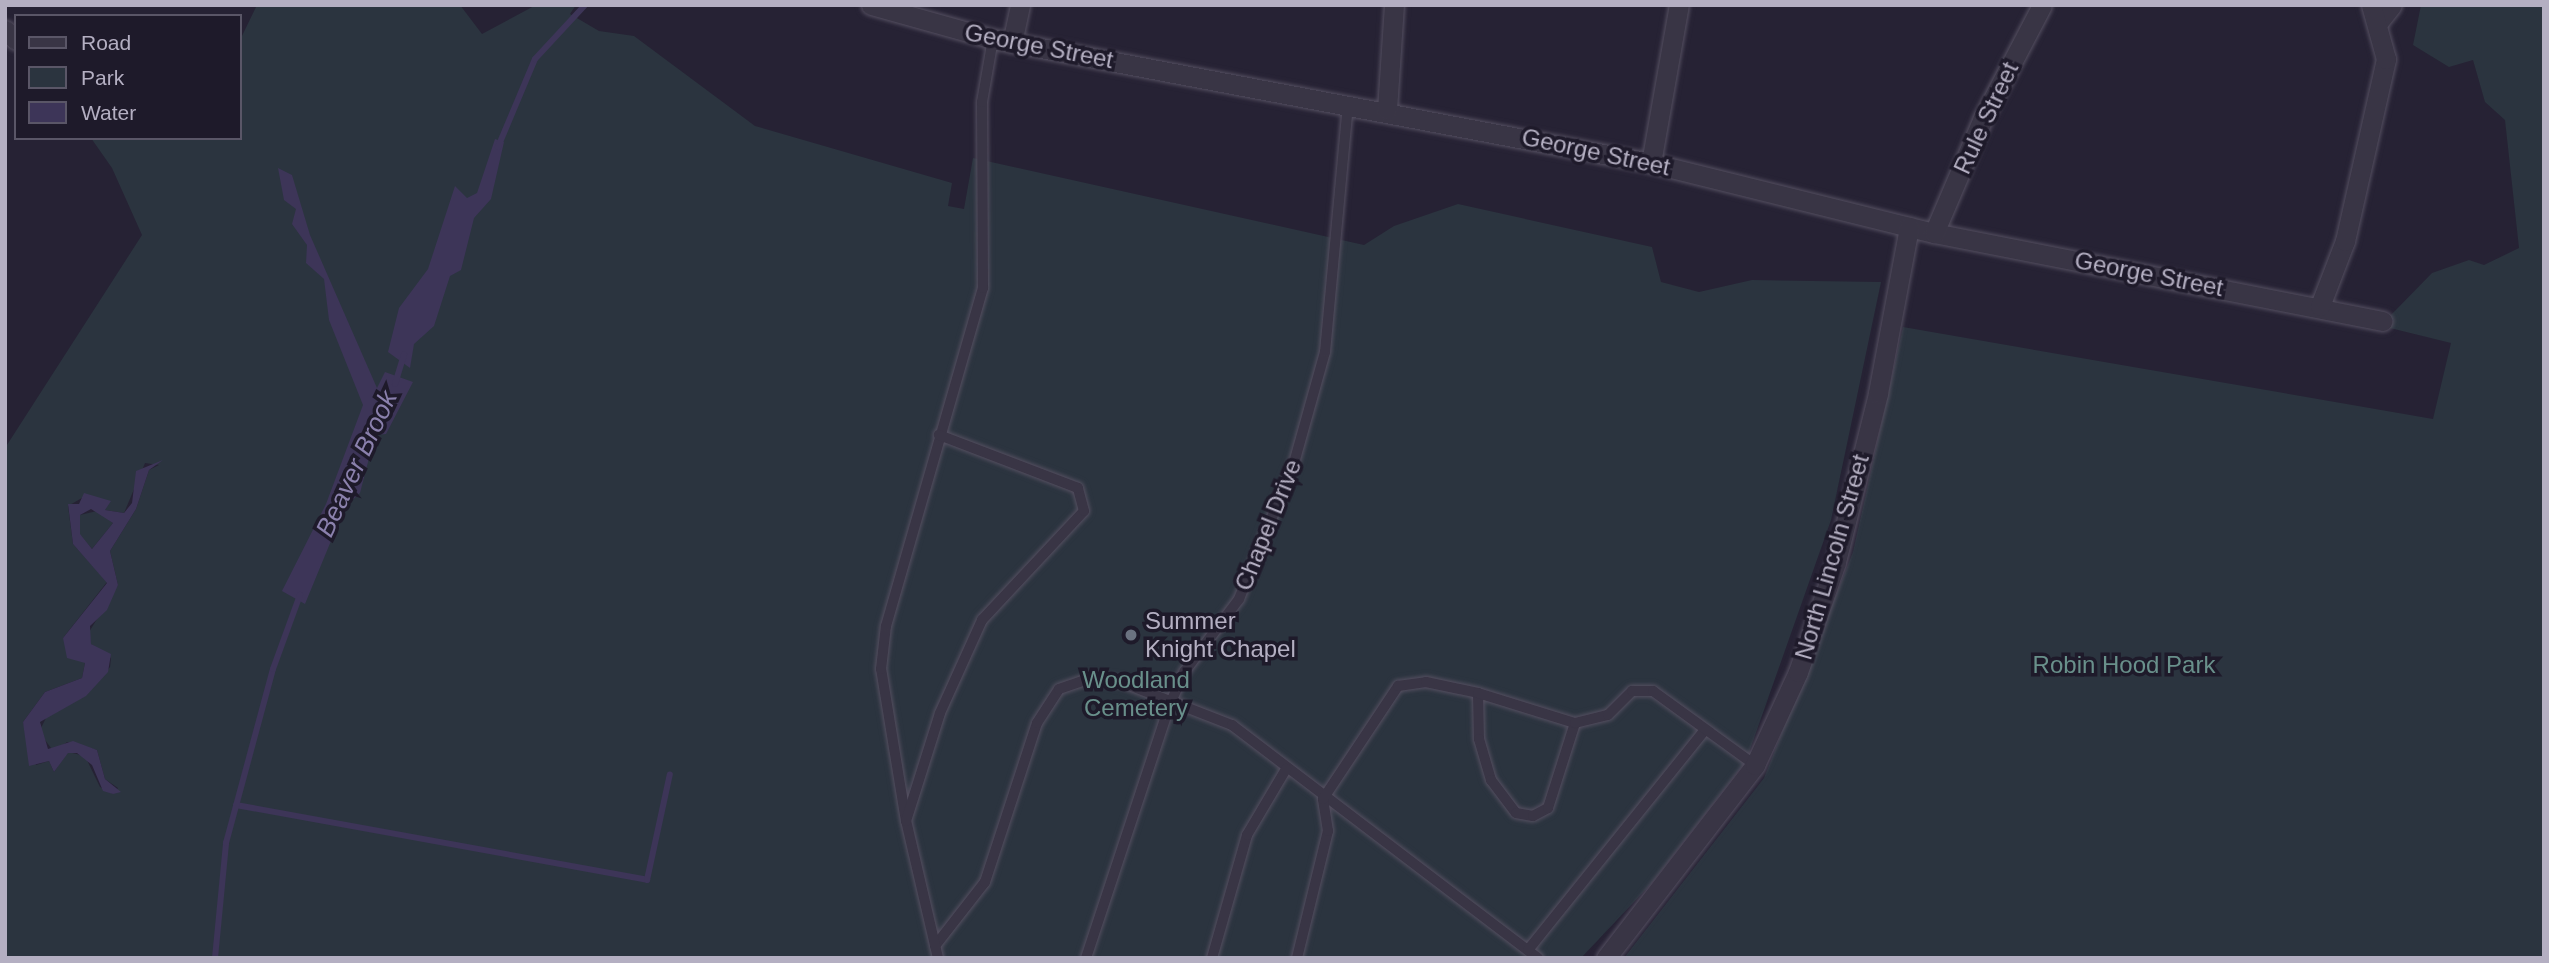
<!DOCTYPE html>
<style>
body{margin:0}
#map{position:relative;width:2549px;height:963px;overflow:hidden;background:#262234;font-family:Helvetica,sans-serif}
div>[style]{position:absolute}
.green>*{inset:0;background:#2b343f}
.water>*{inset:0;background:#3d3558}
.stream>*{height:6px;margin:-3px;padding:0 3px;transform-origin:3px;border-radius:3px;background:#3d3558}
.roads{filter:drop-shadow(0 0 2px #544f60) drop-shadow(0 0 2px #544f60)}
.service>*{height:10px;margin:-5px;padding:0 5px;transform-origin:5px;border-radius:5px;background:#393545}
.minor>*{height:19px;margin:-9.5px;padding:0 9.5px;transform-origin:9.5px;border-radius:9.5px;background:#393545}
.dots>*{width:19px;height:19px;translate:-50% -50%;box-sizing:border-box;border:4px solid #1e1a2a;border-radius:50%}
span{translate:-50% -50%;white-space:nowrap;text-align:center;line-height:1.15;-webkit-text-stroke:7px #1e1a2a;paint-order:stroke}
.street-label{font-size:24px;color:#b4afc2}
.poi-label{font-size:24px;color:#b4afc2}
.left{translate:0 -50%;text-align:left}
.park-label{font-size:24px;color:#69908b}
.water-label{font-size:26px;color:#8b81ad;font-style:italic}
.frame{position:absolute;inset:0;border:7px solid #b4afc2;pointer-events:none}
.legend{position:absolute;left:14px;top:14px;width:228px;height:126px;box-sizing:border-box;background:#1e1a2a;border:2px solid #5a5667;margin:0;padding:9px 12px;list-style:none;font-size:21px;color:#b4afc2}
.legend li{display:flex;align-items:center;gap:14px;height:35px}
.legend b{width:35px;border:2px solid #5a5667}
</style>
<div id="map">
<div class="green">
<i style="clip-path:polygon(evenodd,257px 5px,460px 5px,482px 34px,536px 5px,576px 5px,570px 14px,599px 31px,634px 36px,755px 126px,952px 183px,948px 206px,964px 209px,973px 158px,1364px 245px,1394px 226px,1458px 204px,1652px 247px,1661px 282px,1699px 292px,1752px 280px,1881px 282px,1831px 520px,1746px 761px,1651px 884px,1581px 958px,5px 958px,5px 448px,142px 235px,112px 168px,91px 138px,240px 138px,240px 40px,257px 5px,145px 463px,159px 465px,149px 470px,136px 509px,110px 551px,118px 585px,89px 632px,91px 644px,111px 658px,110px 667px,85px 696px,48px 714px,39px 732px,54px 752px,67px 742px,97px 750px,105px 779px,118px 788px,113px 794px,100px 787px,85px 756px,68px 752px,54px 772px,49px 761px,36px 765px,23px 722px,45px 692px,82px 678px,85px 663px,63px 638px,107px 582px,73px 544px,68px 506px,87px 495px,106px 501px,105px 510px,124px 513px,145px 463px)"></i>
<i style="clip-path:polygon(2421px 5px,2544px 5px,2544px 958px,1624px 958px,1764px 778px,1853px 552px,1903px 327px,2433px 419px,2451px 343px,2386px 327px,2389px 317px,2432px 273px,2469px 260px,2484px 265px,2519px 248px,2505px 120px,2485px 102px,2473px 60px,2449px 67px,2413px 45px)"></i>
<i style="clip-path:polygon(97px 511px,113px 523px,92px 549px,80px 535px,80px 515px)"></i>
</div>
<div class="water">
<i style="clip-path:polygon(495px 139px,504px 142px,491px 199px,474px 218px,461px 270px,450px 276px,434px 326px,414px 344px,410px 368px,388px 352px,399px 308px,428px 269px,455px 186px,467px 198px,477px 193px)"></i>
<i style="clip-path:polygon(278px 168px,292px 175px,310px 235px,377px 388px,385px 372px,413px 382px,386px 434px,375px 435px,360px 493px,345px 507px,305px 604px,282px 591px,326px 504px,363px 405px,329px 320px,324px 279px,306px 263px,307px 245px,292px 224px,296px 209px,284px 200px)"></i>
<i style="clip-path:polygon(evenodd,163px 460px,149px 470px,136px 509px,110px 551px,118px 585px,107px 610px,90px 626px,91px 644px,111px 654px,108px 672px,86px 696px,40px 722px,48px 749px,73px 741px,97px 750px,105px 779px,121px 792px,113px 794px,103px 791px,92px 765px,77px 753px,68px 753px,54px 772px,49px 761px,29px 766px,23px 722px,45px 692px,82px 678px,85px 663px,67px 658px,63px 638px,107px 583px,73px 544px,68px 504px,79px 504px,84px 493px,111px 501px,105px 510px,124px 513px,132px 503px,136px 471px,163px 460px,91px 509px,113px 523px,92px 549px,80px 534px,80px 515px,91px 509px)"></i>
</div>
<div class="stream">
<i style="left:498px;top:147px;width:95px;rotate:-67.2deg"></i>
<i style="left:535px;top:59px;width:74px;rotate:-47.2deg"></i>
<i style="left:395px;top:384px;width:31px;rotate:-73deg"></i>
<i style="left:236px;top:805px;width:418px;rotate:10.3deg"></i>
<i style="left:647px;top:880px;width:108px;rotate:-77.8deg"></i>
<i style="left:215px;top:958px;width:116px;rotate:-84.5deg"></i>
<i style="left:226px;top:843px;width:180px;rotate:-74.9deg"></i>
<i style="left:273px;top:669px;width:79px;rotate:-70deg"></i>
</div>
<div class="roads">
<div class="service">
<i style="left:1478px;top:693px;width:46px;rotate:88.8deg"></i>
<i style="left:1479px;top:739px;width:43px;rotate:73.7deg"></i>
<i style="left:1491px;top:780px;width:41px;rotate:52.9deg"></i>
<i style="left:1516px;top:813px;width:17px;rotate:10deg"></i>
<i style="left:1533px;top:816px;width:17px;rotate:-28deg"></i>
<i style="left:1548px;top:808px;width:89px;rotate:-72.4deg"></i>
<i style="left:906px;top:821px;width:154px;rotate:-99.3deg"></i>
<i style="left:881px;top:669px;width:43px;rotate:-83.4deg"></i>
<i style="left:886px;top:626px;width:352px;rotate:-74deg"></i>
<i style="left:983px;top:288px;width:186px;rotate:-90.3deg"></i>
<i style="left:982px;top:102px;width:64px;rotate:-80.1deg"></i>
<i style="left:935px;top:946px;width:81px;rotate:-52deg"></i>
<i style="left:985px;top:882px;width:167px;rotate:-71.9deg"></i>
<i style="left:1037px;top:723px;width:40px;rotate:-57.1deg"></i>
<i style="left:1059px;top:689px;width:34px;rotate:-19deg"></i>
<i style="left:1091px;top:678px;width:30px;rotate:8deg"></i>
<i style="left:1121px;top:682px;width:119px;rotate:21.2deg"></i>
<i style="left:1232px;top:725px;width:385px;rotate:37.3deg"></i>
<i style="left:1528px;top:950px;width:281px;rotate:-51.2deg"></i>
<i style="left:938px;top:958px;width:141px;rotate:-103.1deg"></i>
<i style="left:906px;top:821px;width:113px;rotate:-72.5deg"></i>
<i style="left:940px;top:713px;width:102px;rotate:-65.7deg"></i>
<i style="left:982px;top:620px;width:149px;rotate:-46.9deg"></i>
<i style="left:1084px;top:511px;width:24px;rotate:-105deg"></i>
<i style="left:1078px;top:488px;width:149px;rotate:-159.1deg"></i>
<i style="left:1086px;top:958px;width:268px;rotate:-71.7deg"></i>
<i style="left:1170px;top:704px;width:36px;rotate:-66deg"></i>
<i style="left:1185px;top:671px;width:90px;rotate:-53.1deg"></i>
<i style="left:1239px;top:599px;width:147px;rotate:-68deg"></i>
<i style="left:1294px;top:463px;width:115px;rotate:-74.4deg"></i>
<i style="left:1325px;top:352px;width:249px;rotate:-84.7deg"></i>
<i style="left:1212px;top:958px;width:128px;rotate:-74.1deg"></i>
<i style="left:1247px;top:835px;width:77px;rotate:-59.4deg"></i>
<i style="left:1297px;top:958px;width:131px;rotate:-76.3deg"></i>
<i style="left:1328px;top:831px;width:32px;rotate:-99deg"></i>
<i style="left:1323px;top:799px;width:136px;rotate:-56.4deg"></i>
<i style="left:1398px;top:686px;width:28px;rotate:-8deg"></i>
<i style="left:1426px;top:682px;width:53px;rotate:11.9deg"></i>
<i style="left:1478px;top:693px;width:102px;rotate:17.2deg"></i>
<i style="left:1575px;top:723px;width:34px;rotate:-14deg"></i>
<i style="left:1608px;top:715px;width:34px;rotate:-45deg"></i>
<i style="left:1632px;top:691px;width:21px"></i>
<i style="left:1653px;top:691px;width:126px;rotate:36deg"></i>
</div>
<div class="minor">
<i style="left:871px;top:5px;width:127px;rotate:15.6deg"></i>
<i style="left:993px;top:39px;width:670px;rotate:10.67deg"></i>
<i style="left:1651px;top:163px;width:292px;rotate:13.9deg"></i>
<i style="left:1934px;top:233px;width:457px;rotate:11.1deg"></i>
<i style="left:2377px;top:24px;width:24px;rotate:-52deg"></i>
<i style="left:5px;top:30px;width:15px;rotate:42deg"></i>
<i style="left:1012px;top:43px;width:39px;rotate:-78deg"></i>
<i style="left:1387px;top:110px;width:105px;rotate:-86.2deg"></i>
<i style="left:1651px;top:163px;width:160px;rotate:-80deg"></i>
<i style="left:1934px;top:233px;width:125px;rotate:-66.9deg"></i>
<i style="left:1983px;top:118px;width:127px;rotate:-62.4deg"></i>
<i style="left:2320px;top:306px;width:70px;rotate:-69deg"></i>
<i style="left:2345px;top:241px;width:187px;rotate:-77.3deg"></i>
<i style="left:2386px;top:59px;width:56px;rotate:-105.5deg"></i>
<i style="left:1606px;top:958px;width:244px;rotate:-52.3deg"></i>
<i style="left:1755px;top:765px;width:102px;rotate:-65.2deg"></i>
<i style="left:1798px;top:672px;width:116px;rotate:-70.9deg"></i>
<i style="left:1836px;top:562px;width:174px;rotate:-76deg"></i>
<i style="left:1878px;top:393px;width:169px;rotate:-79.4deg"></i>
</div>
</div>
<div class="dots">
<i style="left:1131px;top:635px;background:#6b7280"></i>
</div>
<div class="street-label">
<span style="left:1039px;top:46px;rotate:11deg">George Street</span>
<span style="left:1986px;top:118px;rotate:-65deg">Rule Street</span>
<span style="left:1596px;top:152px;rotate:12deg">George Street</span>
<span style="left:2149px;top:274px;rotate:11deg">George Street</span>
<span style="left:1268px;top:525px;rotate:-68deg">Chapel Drive</span>
<span style="left:1832px;top:557px;rotate:-74deg">North Lincoln Street</span>
</div>
<div class="poi-label">
<span class="left" style="left:1145px;top:635px">Summer<br>Knight Chapel</span>
</div>
<div class="park-label">
<span style="left:2124px;top:665px">Robin Hood Park</span>
<span style="left:1136px;top:694px">Woodland<br>Cemetery</span>
</div>
<div class="water-label">
<span style="left:357px;top:464px;rotate:-65deg">Beaver Brook</span>
</div>
<div class="frame"></div>
<ul class="legend">
<li><b style="height:9px;background:#393545"></b>Road</li>
<li><b style="height:19px;background:#2b343f"></b>Park</li>
<li><b style="height:19px;background:#3d3558"></b>Water</li>
</ul>
</div>
